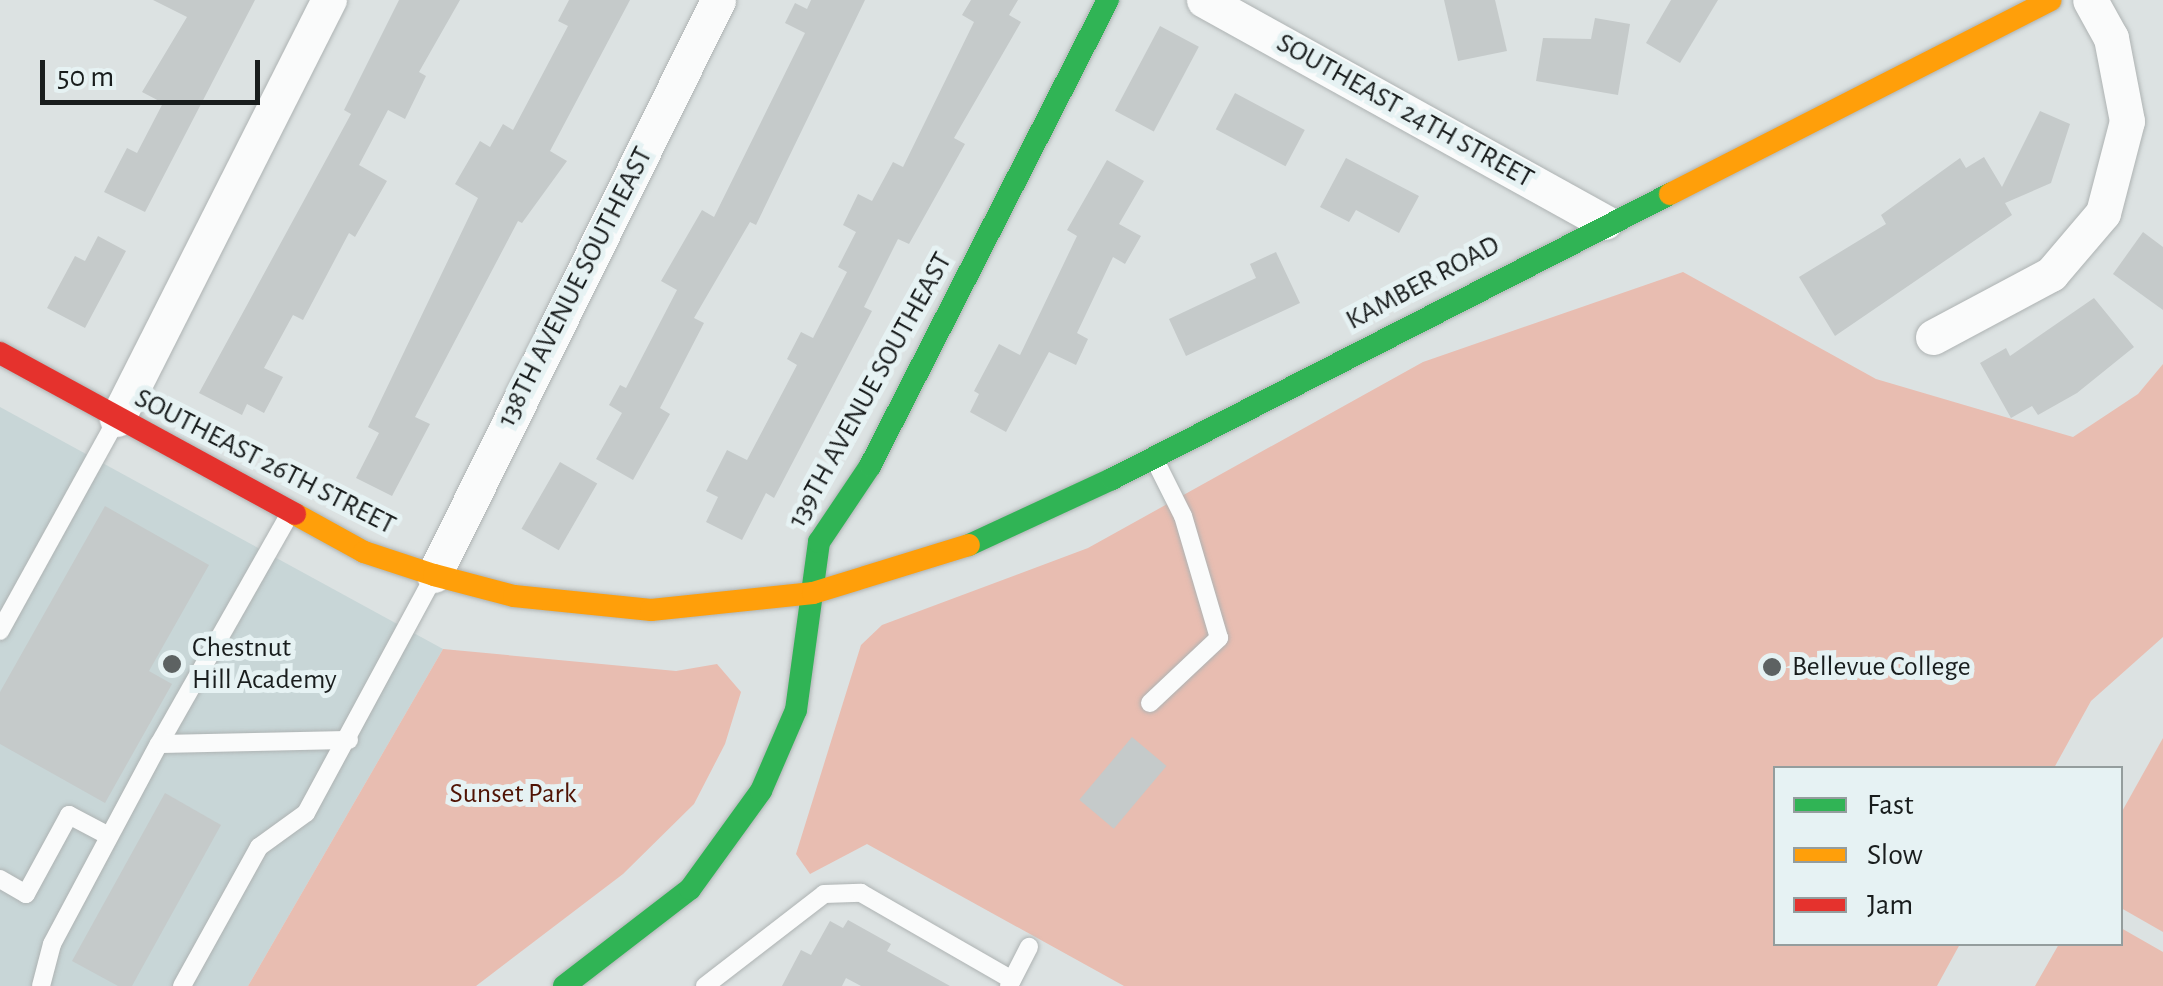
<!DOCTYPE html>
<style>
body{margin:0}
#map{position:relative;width:2163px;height:986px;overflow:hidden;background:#dce2e2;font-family:"Alegreya Sans",sans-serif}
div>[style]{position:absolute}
.built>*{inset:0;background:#c8d6d7}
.green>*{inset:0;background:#e8bdb1}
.building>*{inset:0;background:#c5caca;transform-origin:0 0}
.roads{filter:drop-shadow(0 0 2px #aeb3b3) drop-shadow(0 0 2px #aeb3b3)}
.lane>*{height:18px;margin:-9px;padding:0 9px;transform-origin:9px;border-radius:9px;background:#fafbfb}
.street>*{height:35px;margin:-17.5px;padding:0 17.5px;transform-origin:17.5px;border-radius:17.5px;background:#fafbfb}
.fast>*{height:22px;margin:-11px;padding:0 11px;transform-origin:11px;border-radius:11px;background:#30b455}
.slow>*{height:22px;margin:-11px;padding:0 11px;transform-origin:11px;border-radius:11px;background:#ff9f0a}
.jam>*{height:22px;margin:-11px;padding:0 11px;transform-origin:11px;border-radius:11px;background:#e5322d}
.dots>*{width:28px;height:28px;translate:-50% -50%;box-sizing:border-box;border:5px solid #e6f2f3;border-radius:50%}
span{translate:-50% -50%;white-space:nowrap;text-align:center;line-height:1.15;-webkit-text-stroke:10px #e6f2f3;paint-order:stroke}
.street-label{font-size:28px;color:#191d1d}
.poi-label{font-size:28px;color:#191d1d}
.left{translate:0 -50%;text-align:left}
.park-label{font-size:28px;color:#501304}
.legend{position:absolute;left:1773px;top:766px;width:350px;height:180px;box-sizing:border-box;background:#e6f2f3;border:2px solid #949d9d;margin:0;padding:12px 18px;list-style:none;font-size:30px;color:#191d1d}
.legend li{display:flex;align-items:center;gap:20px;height:50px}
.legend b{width:50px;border:2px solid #949d9d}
.scale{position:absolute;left:40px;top:60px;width:220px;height:45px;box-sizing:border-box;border:5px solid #191d1d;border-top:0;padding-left:12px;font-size:30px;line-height:35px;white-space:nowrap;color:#191d1d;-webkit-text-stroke:8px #e6f2f3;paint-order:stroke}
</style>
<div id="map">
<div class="built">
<i style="clip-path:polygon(0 407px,443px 649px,248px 986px,0 986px)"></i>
</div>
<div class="green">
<i style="clip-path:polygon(1683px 272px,1876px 379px,2073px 437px,2138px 394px,2163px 364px,2163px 637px,2091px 701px,2054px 768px,1776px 768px,1776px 944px,1960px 944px,1937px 986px,1124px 986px,867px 844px,810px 874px,796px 854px,861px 645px,882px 625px,1088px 548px,1423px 362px)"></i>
<i style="clip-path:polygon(443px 649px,676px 671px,717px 664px,741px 692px,725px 744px,694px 804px,623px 874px,476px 986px,248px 986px)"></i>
<i style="clip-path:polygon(2163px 738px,2163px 932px,2121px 908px,2120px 815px)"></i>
<i style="clip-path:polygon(2121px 928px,2163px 952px,2163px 986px,2035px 986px,2059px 944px,2120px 944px)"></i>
</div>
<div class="building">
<i style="clip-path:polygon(153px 0,255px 0,145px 212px,104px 192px,127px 148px,137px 153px,163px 103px,142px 92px,187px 17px)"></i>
<i style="clip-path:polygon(399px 0,460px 0,419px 72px,426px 76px,405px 119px,388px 110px,359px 165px,387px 181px,355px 237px,349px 233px,303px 320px,293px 315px,264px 368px,283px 377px,264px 413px,247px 404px,242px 415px,199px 393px,351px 114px,344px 110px)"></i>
<i style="clip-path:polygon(569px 0,630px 0,550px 151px,567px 161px,522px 223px,518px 221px,415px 417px,430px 424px,392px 496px,356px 478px,379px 433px,368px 427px,478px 198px,455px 184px,480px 141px,490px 147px,503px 124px,513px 130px,568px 26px,558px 21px)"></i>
<i style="clip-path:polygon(811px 0,865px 0,756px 225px,750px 222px,694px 318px,704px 323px,660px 408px,670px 414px,633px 480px,596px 459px,622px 413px,609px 405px,620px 385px,626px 388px,677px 290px,661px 281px,702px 210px,714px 217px,805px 33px,785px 23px,795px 3px,807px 9px)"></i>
<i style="clip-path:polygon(971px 0,1018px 0,1009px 15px,1021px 22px,954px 138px,965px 144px,909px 244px,898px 239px,864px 307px,872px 311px,774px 498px,766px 493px,742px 540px,706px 522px,718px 497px,706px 491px,727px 450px,747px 460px,797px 365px,787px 359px,801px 332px,813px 338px,847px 272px,838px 267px,856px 232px,843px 225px,858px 194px,872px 201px,893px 162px,903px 167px,974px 22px,962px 15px)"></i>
<i style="clip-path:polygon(1444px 0,1495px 0,1507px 51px,1458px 61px)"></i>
<i style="clip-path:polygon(1671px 0,1718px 0,1680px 63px,1646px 43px)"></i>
<i style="clip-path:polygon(1595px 18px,1630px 24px,1618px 95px,1536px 81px,1543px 38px,1591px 39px)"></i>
<i style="left:1160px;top:26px;width:44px;height:96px;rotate:28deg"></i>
<i style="left:1235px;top:93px;width:79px;height:41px;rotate:28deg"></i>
<i style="clip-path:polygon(2040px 111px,2070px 124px,2051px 183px,2005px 203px,2012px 215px,1835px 336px,1799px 277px,1886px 224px,1881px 215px,1960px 158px,1966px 168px,1984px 157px,2002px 187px)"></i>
<i style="clip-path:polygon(1346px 158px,1419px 196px,1399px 233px,1356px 210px,1349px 222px,1320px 207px)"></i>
<i style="clip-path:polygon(1107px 160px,1144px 181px,1119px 224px,1141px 236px,1125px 264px,1113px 257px,1077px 333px,1088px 339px,1076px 365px,1049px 352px,1006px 432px,970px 412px,979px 394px,974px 391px,999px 344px,1020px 355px,1077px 236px,1067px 230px)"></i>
<i style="clip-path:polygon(2143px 232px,2163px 247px,2163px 310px,2113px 274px)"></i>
<i style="clip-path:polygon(98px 236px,126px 251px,85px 328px,47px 308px,75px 256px,85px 261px)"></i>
<i style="clip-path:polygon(1276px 252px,1300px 303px,1186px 356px,1169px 319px,1256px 278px,1250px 264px)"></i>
<i style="clip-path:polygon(2094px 298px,2134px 347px,2077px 393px,2038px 415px,2032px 406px,2011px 418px,1980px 363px,2006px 348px,2010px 356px)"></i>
<i style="left:560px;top:462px;width:43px;height:77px;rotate:30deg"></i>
<i style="clip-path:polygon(105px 506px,209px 565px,149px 671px,172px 684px,105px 803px,0 744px,0 692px)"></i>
<i style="left:1132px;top:737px;width:45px;height:82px;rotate:40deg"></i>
<i style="clip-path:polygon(165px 793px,221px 825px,132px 986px,118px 986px,72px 961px)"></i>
<i style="clip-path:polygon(848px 920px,891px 944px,887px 951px,950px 986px,861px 986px,846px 978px,842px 986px,782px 986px,801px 950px,811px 955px,830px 921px,843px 928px)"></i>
</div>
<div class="roads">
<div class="lane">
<i style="left:0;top:631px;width:240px;rotate:-61.1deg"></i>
<i style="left:1150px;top:703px;width:95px;rotate:-43.3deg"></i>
<i style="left:1219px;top:638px;width:127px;rotate:-106.4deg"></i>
<i style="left:1183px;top:516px;width:60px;rotate:-116.6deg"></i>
<i style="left:159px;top:744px;width:263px;rotate:-60.4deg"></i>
<i style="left:0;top:879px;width:30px;rotate:30deg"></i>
<i style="left:26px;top:894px;width:90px;rotate:-61.4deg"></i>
<i style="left:69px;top:815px;width:45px;rotate:27.7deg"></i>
<i style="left:41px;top:986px;width:43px;rotate:-75.3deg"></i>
<i style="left:52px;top:944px;width:227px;rotate:-61.9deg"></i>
<i style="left:159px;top:744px;width:190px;rotate:-1.2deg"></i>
<i style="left:182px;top:986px;width:159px;rotate:-61deg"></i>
<i style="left:259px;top:847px;width:58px;rotate:-35.9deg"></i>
<i style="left:306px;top:813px;width:267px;rotate:-61.6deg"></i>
<i style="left:705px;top:986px;width:150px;rotate:-37.7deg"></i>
<i style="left:824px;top:894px;width:37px;rotate:-2deg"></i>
<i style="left:861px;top:893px;width:174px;rotate:29.9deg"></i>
<i style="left:1009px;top:986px;width:44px;rotate:-62.9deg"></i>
</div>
<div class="street">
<i style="left:1204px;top:0;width:458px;rotate:29deg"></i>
<i style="left:1933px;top:337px;width:134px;rotate:-28.1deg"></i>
<i style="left:2051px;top:274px;width:80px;rotate:-49.6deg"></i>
<i style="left:2103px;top:213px;width:95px;rotate:-75.4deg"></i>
<i style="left:2127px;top:121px;width:85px;rotate:-100.9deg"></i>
<i style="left:2111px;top:38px;width:43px;rotate:-118.9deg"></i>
<i style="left:117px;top:419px;width:470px;rotate:-63.2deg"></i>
<i style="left:434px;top:575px;width:641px;rotate:-63.71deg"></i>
</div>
<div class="fast">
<i style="left:969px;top:545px;width:157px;rotate:-24.8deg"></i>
<i style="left:1112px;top:479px;width:627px;rotate:-27.06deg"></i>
<i style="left:564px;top:986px;width:159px;rotate:-37.6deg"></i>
<i style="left:690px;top:889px;width:121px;rotate:-54.1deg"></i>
<i style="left:761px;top:791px;width:88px;rotate:-66.6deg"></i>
<i style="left:796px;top:710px;width:170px;rotate:-82.2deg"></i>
<i style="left:819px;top:542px;width:92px;rotate:-56.1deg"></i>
<i style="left:870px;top:466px;width:523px;rotate:-62.95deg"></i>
</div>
<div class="slow">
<i style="left:1670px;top:194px;width:427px;rotate:-27deg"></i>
<i style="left:295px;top:514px;width:79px;rotate:28.8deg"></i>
<i style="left:364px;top:552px;width:74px;rotate:18.2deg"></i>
<i style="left:434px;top:575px;width:83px;rotate:14.7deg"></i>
<i style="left:514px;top:596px;width:138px;rotate:5.8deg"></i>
<i style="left:651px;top:610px;width:163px;rotate:-6deg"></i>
<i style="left:813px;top:593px;width:163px;rotate:-17.1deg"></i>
</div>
<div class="jam">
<i style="left:0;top:353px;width:336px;rotate:28.6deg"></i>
</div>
</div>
<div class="dots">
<i style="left:172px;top:664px;background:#5d6262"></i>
<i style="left:1772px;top:667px;background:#5d6262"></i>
</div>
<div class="street-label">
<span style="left:1405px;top:111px;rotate:29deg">SOUTHEAST 24TH STREET</span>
<span style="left:1423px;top:283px;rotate:-28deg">KAMBER ROAD</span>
<span style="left:575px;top:287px;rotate:-63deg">138TH AVENUE SOUTHEAST</span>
<span style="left:870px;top:390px;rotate:-61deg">139TH AVENUE SOUTHEAST</span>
<span style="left:265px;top:462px;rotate:27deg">SOUTHEAST 26TH STREET</span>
</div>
<div class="poi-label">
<span class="left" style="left:192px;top:664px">Chestnut<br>Hill Academy</span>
<span class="left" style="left:1792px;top:667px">Bellevue College</span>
</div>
<div class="park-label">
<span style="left:513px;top:794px">Sunset Park</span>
</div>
<ul class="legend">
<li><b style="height:12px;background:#30b455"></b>Fast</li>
<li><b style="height:12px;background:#ff9f0a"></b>Slow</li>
<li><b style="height:12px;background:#e5322d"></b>Jam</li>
</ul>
<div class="scale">50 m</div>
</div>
